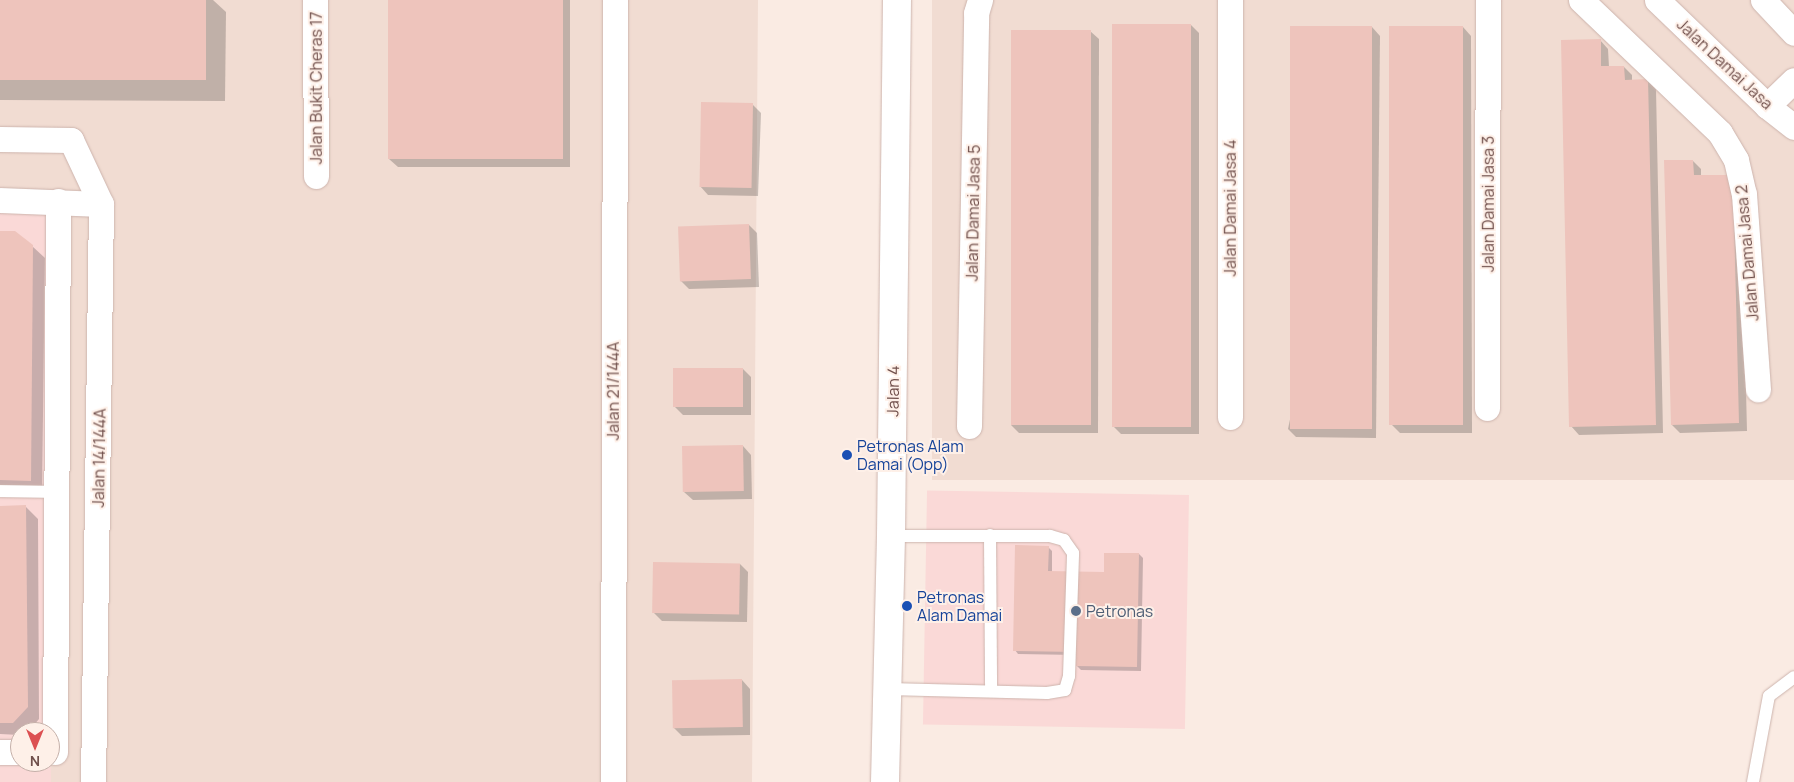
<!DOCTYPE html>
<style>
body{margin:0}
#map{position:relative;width:1794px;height:782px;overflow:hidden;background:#faebe3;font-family:Manrope,sans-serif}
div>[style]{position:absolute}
.residential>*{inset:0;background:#f1dcd2;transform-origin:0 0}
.commercial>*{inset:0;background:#fad9d7;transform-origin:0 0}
.shadow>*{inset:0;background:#0003}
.building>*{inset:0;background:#eec4bc;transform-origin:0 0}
.roads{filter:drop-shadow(0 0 1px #cdb4ad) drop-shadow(0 0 1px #cdb4ad)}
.lane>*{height:12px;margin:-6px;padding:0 6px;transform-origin:6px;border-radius:6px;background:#fff}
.street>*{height:25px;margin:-12.5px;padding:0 12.5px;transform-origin:12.5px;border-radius:12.5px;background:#fff}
.secondary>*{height:28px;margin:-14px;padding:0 14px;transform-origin:14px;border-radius:14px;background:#fff}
.dots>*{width:14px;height:14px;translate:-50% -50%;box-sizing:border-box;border:2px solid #fef0e8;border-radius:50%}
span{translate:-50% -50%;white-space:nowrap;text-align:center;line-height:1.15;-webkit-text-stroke:4px #fef0e8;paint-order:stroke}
.street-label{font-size:16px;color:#704f4b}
.transit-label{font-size:16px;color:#164399}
.left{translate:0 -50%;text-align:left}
.service-label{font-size:16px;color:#4e5e75}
.north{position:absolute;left:10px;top:722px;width:50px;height:50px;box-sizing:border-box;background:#fef0e8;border:1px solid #c5b0a9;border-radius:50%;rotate:180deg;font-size:14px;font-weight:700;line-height:20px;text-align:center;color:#704f4b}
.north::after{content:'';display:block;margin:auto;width:18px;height:22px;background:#dc5052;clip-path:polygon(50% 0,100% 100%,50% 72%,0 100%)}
</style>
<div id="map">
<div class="residential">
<i style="clip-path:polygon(evenodd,0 0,758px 0,752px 782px,0 782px,0 0,20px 732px,50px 732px,50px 762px,20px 762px,20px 732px)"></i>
<i style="left:932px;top:0;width:862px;height:480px"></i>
</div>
<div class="commercial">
<i style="clip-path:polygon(evenodd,0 211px,46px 211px,51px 782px,0 782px,0 211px,20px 732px,50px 732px,50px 762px,20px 762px,20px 732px)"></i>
<i style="left:1189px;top:495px;width:234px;height:262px;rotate:91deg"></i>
</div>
<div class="shadow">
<i style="clip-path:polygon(0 0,213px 0,226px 12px,225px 101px,0 100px)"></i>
<i style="clip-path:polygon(389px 0,570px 0,570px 167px,398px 167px,389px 159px)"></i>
<i style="clip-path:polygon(1191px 25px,1199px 33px,1199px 434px,1121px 434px,1113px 426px)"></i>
<i style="clip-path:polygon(1372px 27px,1380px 36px,1376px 438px,1296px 437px,1288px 429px)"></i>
<i style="clip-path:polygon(1463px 27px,1471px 36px,1472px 433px,1400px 433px,1392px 425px)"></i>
<i style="clip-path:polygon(1090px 31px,1099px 39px,1098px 433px,1019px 433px,1011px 425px)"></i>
<i style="clip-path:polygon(1600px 40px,1608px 49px,1609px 67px,1624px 67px,1632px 75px,1632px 81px,1648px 81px,1656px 89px,1663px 433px,1579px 435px,1571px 426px)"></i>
<i style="clip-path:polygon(753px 105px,761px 113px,758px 196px,708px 195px,700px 186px)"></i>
<i style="clip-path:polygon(1693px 161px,1701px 169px,1701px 177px,1741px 184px,1747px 431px,1680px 433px,1672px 425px)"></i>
<i style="clip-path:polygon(749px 225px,757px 233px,759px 287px,689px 289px,681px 281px)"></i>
<i style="clip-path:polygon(0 232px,32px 246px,45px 258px,42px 493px,0 492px)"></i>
<i style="clip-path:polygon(743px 369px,751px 377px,751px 415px,683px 415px,674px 406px)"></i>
<i style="clip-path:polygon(743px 446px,751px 455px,752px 499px,693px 500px,684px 492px)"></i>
<i style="clip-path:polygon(0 507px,26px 507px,38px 519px,39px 719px,28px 732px,20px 732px,20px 735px,0 734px)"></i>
<i style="clip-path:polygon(1048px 547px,1052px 551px,1052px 572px,1106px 573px,1139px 554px,1143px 558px,1141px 671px,1081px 670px,1077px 666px,1077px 655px,1018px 654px,1015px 650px)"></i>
<i style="clip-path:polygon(740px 564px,748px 572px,747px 622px,662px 621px,654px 613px)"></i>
<i style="clip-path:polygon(742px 680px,750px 689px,750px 735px,682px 736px,674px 728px)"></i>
</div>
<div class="building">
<i style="left:0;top:0;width:206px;height:80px"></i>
<i style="left:388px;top:0;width:175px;height:159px"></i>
<i style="left:1112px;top:24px;width:79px;height:403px"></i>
<i style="left:1290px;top:26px;width:82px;height:403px"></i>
<i style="left:1389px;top:26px;width:74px;height:399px"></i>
<i style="left:1011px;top:30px;width:80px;height:395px"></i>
<i style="clip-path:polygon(1601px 39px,1601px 66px,1624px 66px,1625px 80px,1648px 79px,1656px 425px,1569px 427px,1561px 40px)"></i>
<i style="left:701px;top:102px;width:52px;height:85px;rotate:1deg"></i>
<i style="clip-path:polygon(1664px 160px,1693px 160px,1694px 175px,1733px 175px,1739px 423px,1671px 425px)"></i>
<i style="left:749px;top:224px;width:55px;height:71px;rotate:88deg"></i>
<i style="clip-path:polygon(0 231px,15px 231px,33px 245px,31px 481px,0 480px)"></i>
<i style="left:673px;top:368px;width:70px;height:39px"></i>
<i style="left:743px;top:445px;width:46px;height:61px;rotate:89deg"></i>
<i style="clip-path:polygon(26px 505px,28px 707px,13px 723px,0 723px,0 506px)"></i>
<i style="clip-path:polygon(1015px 545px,1049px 546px,1048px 571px,1104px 572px,1104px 553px,1139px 553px,1137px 667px,1076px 666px,1076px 652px,1013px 651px)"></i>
<i style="left:653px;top:562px;width:87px;height:51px;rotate:1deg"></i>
<i style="left:742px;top:679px;width:48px;height:70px;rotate:89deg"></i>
</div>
<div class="roads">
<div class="lane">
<i style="left:0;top:491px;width:56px;rotate:1deg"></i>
<i style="left:990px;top:535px;width:156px;rotate:89.6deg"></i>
<i style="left:888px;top:689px;width:159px;rotate:1.4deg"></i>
<i style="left:1047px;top:693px;width:18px;rotate:-9deg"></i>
<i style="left:1065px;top:690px;width:15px;rotate:-74deg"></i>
<i style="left:1069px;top:676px;width:123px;rotate:-88.1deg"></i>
<i style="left:1073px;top:553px;width:16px;rotate:-125deg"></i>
<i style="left:1064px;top:540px;width:15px;rotate:-164deg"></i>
<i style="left:1050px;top:536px;width:159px;rotate:180deg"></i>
<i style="left:1753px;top:782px;width:87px;rotate:-79.5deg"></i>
<i style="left:1769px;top:696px;width:31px;rotate:-37deg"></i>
</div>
<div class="street">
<i style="left:315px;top:0;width:176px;rotate:89.7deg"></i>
<i style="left:1230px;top:0;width:417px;rotate:90deg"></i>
<i style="left:1581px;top:0;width:192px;rotate:43.7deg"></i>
<i style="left:1720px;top:133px;width:31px;rotate:59deg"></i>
<i style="left:1736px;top:160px;width:35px;rotate:77deg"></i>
<i style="left:1744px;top:194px;width:196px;rotate:85.9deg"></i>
<i style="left:1657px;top:0;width:153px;rotate:43.9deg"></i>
<i style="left:1767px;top:106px;width:34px;rotate:38deg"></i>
<i style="left:1763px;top:0;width:45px;rotate:46.8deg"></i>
<i style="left:1767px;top:106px;width:37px;rotate:-44deg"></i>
<i style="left:0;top:139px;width:71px;rotate:0.8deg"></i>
<i style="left:71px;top:140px;width:71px;rotate:64.9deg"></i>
<i style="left:101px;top:204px;width:578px;rotate:90.79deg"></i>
<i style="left:0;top:200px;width:101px;rotate:2.3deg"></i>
<i style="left:1487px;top:408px;width:408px;rotate:-89.9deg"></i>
<i style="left:969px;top:426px;width:413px;rotate:-89deg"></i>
<i style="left:976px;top:13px;width:14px;rotate:-73deg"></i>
<i style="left:0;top:752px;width:20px"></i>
<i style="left:55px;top:752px;width:551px;rotate:-89.69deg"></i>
<i style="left:613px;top:782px;width:782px;rotate:-89.85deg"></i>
</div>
<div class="secondary">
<i style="left:885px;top:782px;width:246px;rotate:-88.6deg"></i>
<i style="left:891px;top:536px;width:536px;rotate:-89.36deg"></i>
</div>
</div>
<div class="dots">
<i style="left:847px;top:455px;background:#1a4fb4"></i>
<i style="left:907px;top:606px;background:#1a4fb4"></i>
<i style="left:1076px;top:611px;background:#5c6f8a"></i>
</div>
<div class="street-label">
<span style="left:1725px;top:64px;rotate:43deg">Jalan Damai Jasa</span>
<span style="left:316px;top:88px;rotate:-90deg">Jalan Bukit Cheras 17</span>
<span style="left:1488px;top:204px;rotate:-90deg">Jalan Damai Jasa 3</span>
<span style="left:1230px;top:208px;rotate:-90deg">Jalan Damai Jasa 4</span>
<span style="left:973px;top:213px;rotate:-89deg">Jalan Damai Jasa 5</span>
<span style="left:1747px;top:253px;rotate:-95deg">Jalan Damai Jasa 2</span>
<span style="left:613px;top:391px;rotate:-90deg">Jalan 21/144A</span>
<span style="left:893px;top:391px;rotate:-89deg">Jalan 4</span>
<span style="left:99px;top:458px;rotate:-89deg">Jalan 14/144A</span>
</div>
<div class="transit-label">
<span class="left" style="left:857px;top:455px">Petronas Alam<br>Damai (Opp)</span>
<span class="left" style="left:917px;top:606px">Petronas<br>Alam Damai</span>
</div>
<div class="service-label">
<span class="left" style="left:1086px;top:611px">Petronas</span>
</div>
<div class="north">N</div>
</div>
